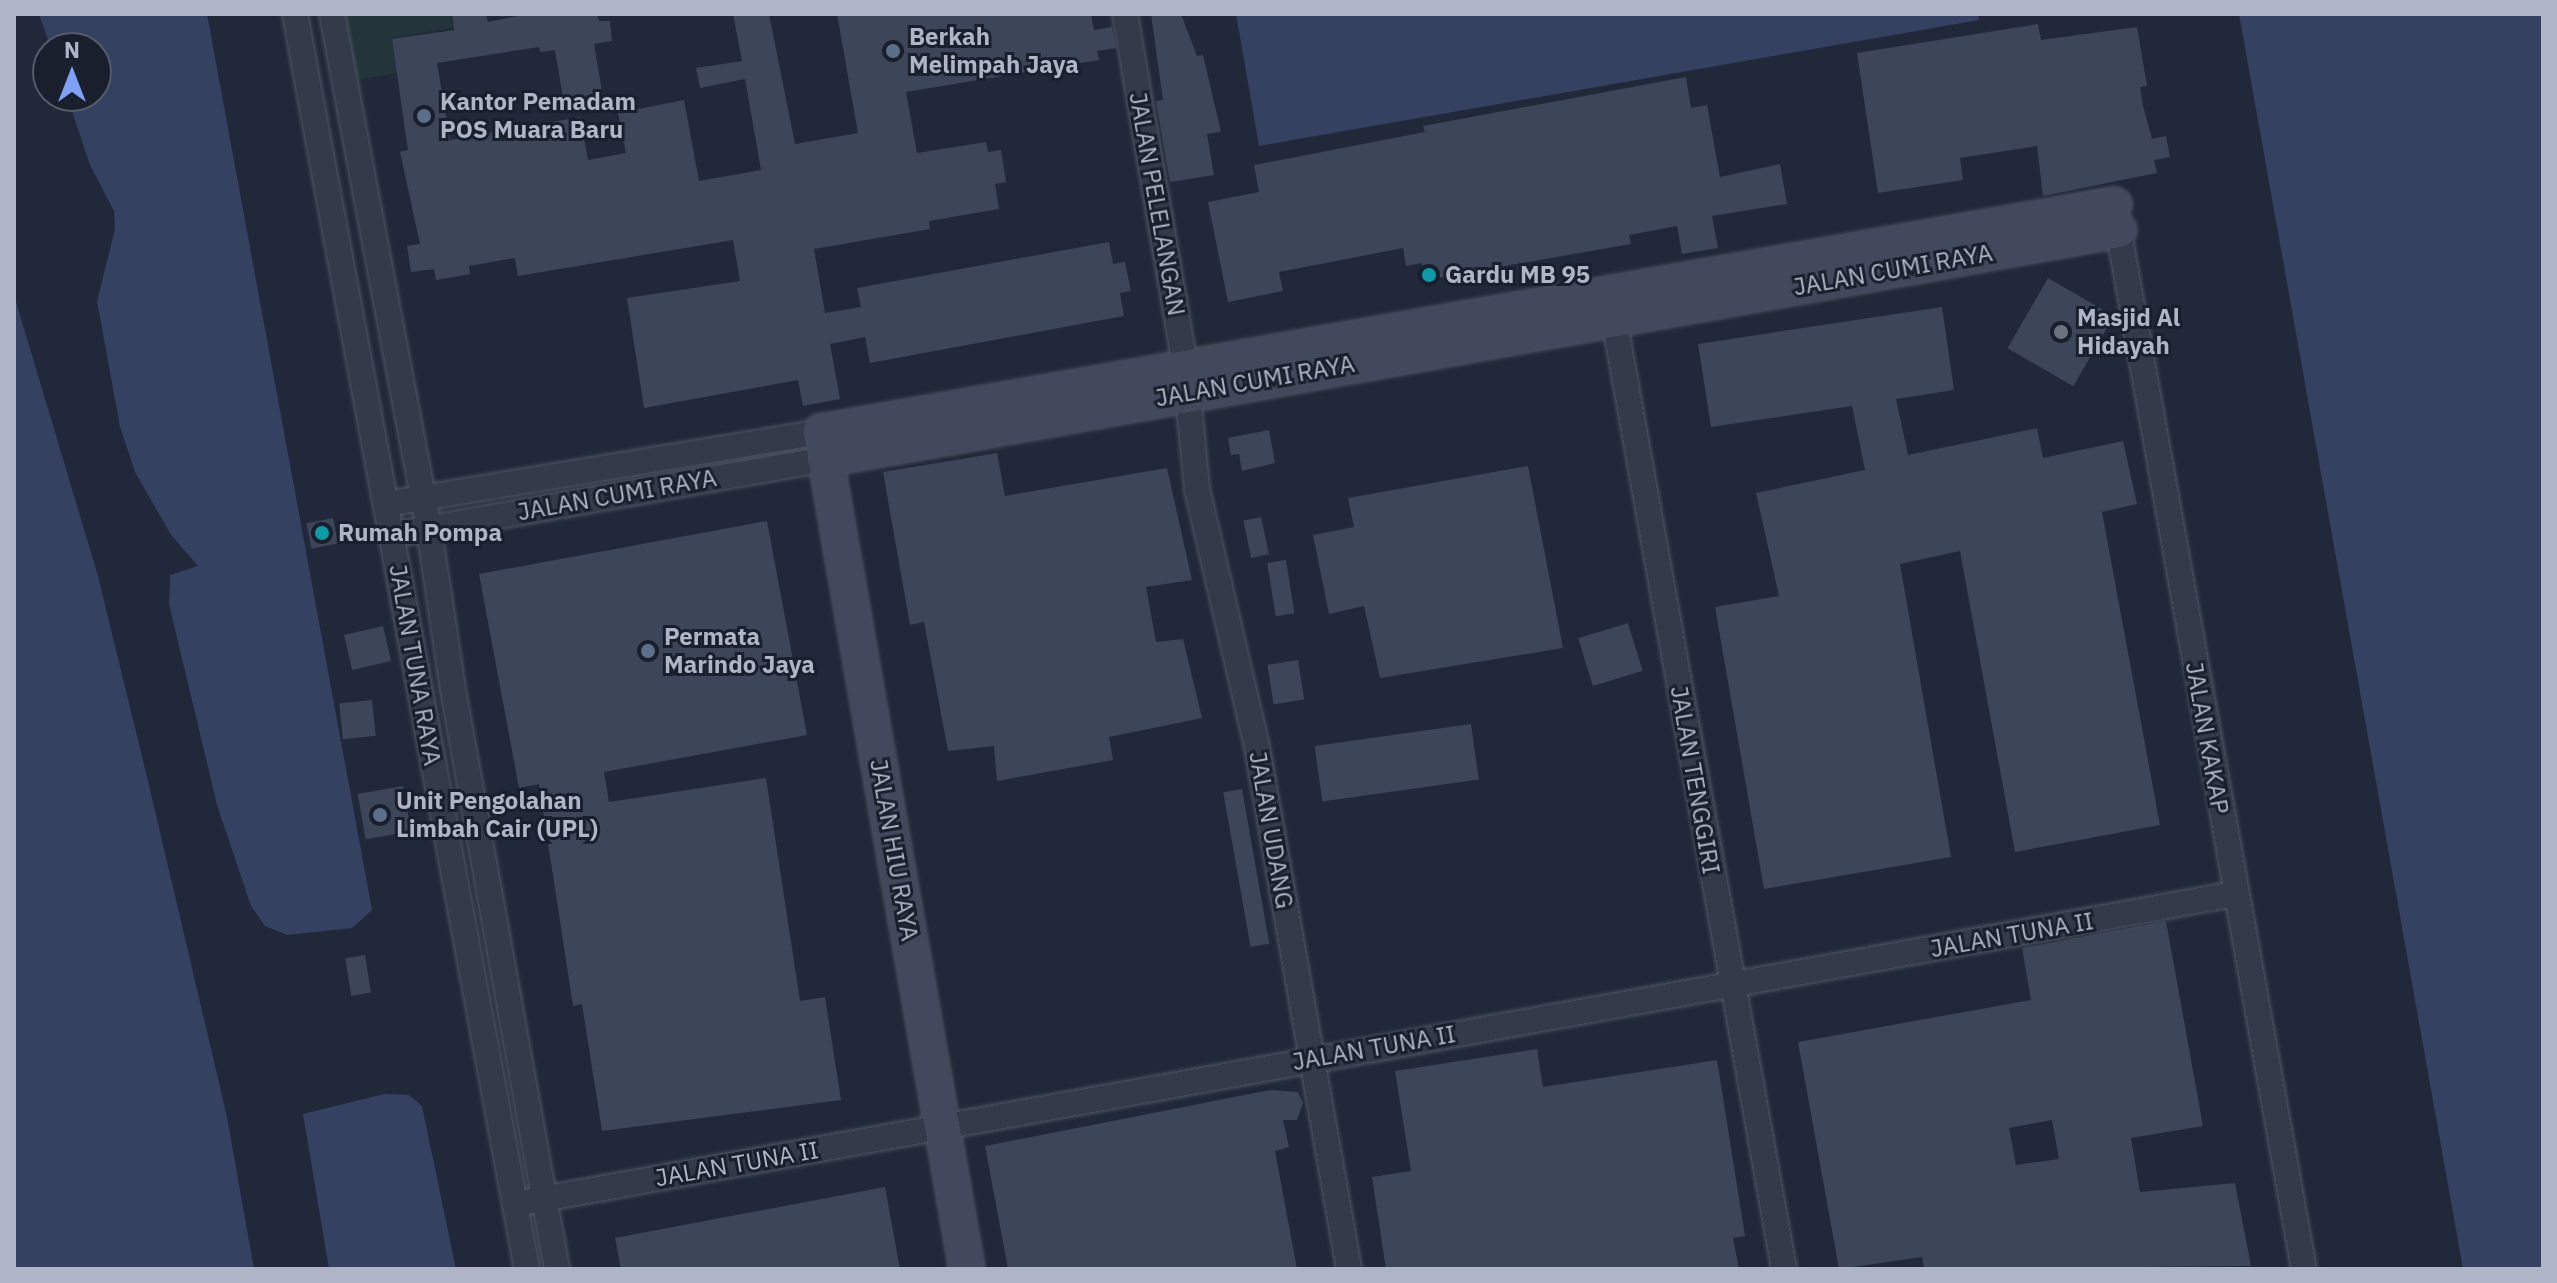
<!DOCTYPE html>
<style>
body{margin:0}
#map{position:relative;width:2557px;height:1283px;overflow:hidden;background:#212839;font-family:"IBM Plex Sans",sans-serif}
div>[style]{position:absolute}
.green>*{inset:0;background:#23343a}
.water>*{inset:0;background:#344160}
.building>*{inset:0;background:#3d4559;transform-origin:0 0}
.roads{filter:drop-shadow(0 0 2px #4f5564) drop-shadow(0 0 2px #4f5564)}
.street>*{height:24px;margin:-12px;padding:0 12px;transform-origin:12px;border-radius:12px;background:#343a49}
.secondary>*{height:34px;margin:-17px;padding:0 17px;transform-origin:17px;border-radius:17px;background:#42495c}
.dots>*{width:22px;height:22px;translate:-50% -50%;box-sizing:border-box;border:4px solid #1a1f2e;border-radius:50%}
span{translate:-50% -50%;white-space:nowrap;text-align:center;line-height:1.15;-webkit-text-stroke:6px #1a1f2e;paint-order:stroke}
.poi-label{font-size:24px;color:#afb5c6;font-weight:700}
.left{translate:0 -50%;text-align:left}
.street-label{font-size:24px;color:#afb5c6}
.frame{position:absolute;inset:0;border:16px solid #afb5c6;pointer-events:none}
.north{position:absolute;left:32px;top:32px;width:80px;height:80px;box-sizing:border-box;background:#1a1f2e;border:2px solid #565b6b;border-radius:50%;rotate:0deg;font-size:22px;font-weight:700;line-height:32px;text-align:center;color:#afb5c6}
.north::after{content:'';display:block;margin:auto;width:28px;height:36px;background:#81a0f8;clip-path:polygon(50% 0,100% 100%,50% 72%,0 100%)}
</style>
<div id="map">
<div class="green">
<i style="clip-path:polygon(336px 14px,451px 14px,453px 28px,392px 38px,397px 73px,347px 82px)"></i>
</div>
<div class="water">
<i style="clip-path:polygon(39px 14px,207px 14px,372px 910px,352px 928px,287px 935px,265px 926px,251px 906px,217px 805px,169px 604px,170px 575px,198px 566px,171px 535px,135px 472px,120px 427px,97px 301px,115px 229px,114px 211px,90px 165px,67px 96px,96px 96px,96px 48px,51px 48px)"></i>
<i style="clip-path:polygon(1236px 14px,1978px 14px,1979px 20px,1259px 146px)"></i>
<i style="clip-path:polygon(2239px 14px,2543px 14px,2543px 1269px,2463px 1269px)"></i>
<i style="clip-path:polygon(14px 295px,98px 576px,148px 781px,227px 1117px,254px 1269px,14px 1269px)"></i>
<i style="clip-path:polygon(384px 1094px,409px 1095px,422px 1106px,456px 1269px,329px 1269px,303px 1114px)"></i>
</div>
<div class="building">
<i style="clip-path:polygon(452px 14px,486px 14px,488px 22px,528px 14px,597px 14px,599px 21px,610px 21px,612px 41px,594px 44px,604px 103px,565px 110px,555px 50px,540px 52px,539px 47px,437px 63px,450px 140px,580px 117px,588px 160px,626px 153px,618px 113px,684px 100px,699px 181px,761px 170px,745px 79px,700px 88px,696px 68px,742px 61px,733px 14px,769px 14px,795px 144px,858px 133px,837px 14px,1091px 14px,1094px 30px,1112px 27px,1116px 48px,1097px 51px,1099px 60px,906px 92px,917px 153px,986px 142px,988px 152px,1001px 150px,1006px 182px,995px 184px,999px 209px,929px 221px,930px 229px,814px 249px,825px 313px,861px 307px,857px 288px,1109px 242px,1113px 264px,1125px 262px,1131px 291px,1120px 293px,1124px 316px,870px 363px,865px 337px,830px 344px,840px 399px,803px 406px,798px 380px,644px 408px,627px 298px,740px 281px,733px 240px,518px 276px,515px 258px,469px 266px,470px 274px,436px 280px,434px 269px,411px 272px,407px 246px,420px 244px,400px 152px,408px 150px,392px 39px,454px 30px)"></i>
<i style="clip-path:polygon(1151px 14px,1181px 14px,1197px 56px,1203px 55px,1221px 132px,1207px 134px,1214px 175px,1170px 182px,1156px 101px,1163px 100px)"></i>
<i style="clip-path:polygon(2038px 24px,2041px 40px,2137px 27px,2147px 86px,2140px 87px,2143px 106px,2152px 139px,2166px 136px,2170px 157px,2154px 160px,2157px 173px,2043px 196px,2037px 146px,1960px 158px,1963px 180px,1878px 193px,1857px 53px)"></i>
<i style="clip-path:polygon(1686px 77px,1691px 108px,1707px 105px,1720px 177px,1780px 164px,1787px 204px,1712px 216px,1718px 248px,1682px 254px,1677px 226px,1629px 235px,1631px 244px,1425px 280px,1422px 263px,1406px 266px,1403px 248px,1279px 272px,1283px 291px,1228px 302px,1208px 202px,1259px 192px,1254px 165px,1425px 132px,1423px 126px)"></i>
<i style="left:2048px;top:278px;width:76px;height:81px;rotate:30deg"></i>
<i style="clip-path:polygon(1942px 307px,1954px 390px,1896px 399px,1908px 455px,2037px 428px,2043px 458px,2123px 441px,2137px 504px,2102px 512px,2160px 825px,2015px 852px,1960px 551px,1900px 564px,1951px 857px,1764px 889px,1715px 607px,1779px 596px,1756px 493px,1865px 470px,1852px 406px,1711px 427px,1698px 344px)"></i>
<i style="clip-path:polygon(1269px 430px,1275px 463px,1242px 471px,1239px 454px,1231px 455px,1228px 438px)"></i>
<i style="clip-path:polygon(997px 453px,1005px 496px,1167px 468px,1192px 580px,1146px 587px,1156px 642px,1183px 639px,1202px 718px,1109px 737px,1113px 760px,997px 781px,994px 746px,948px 751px,924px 622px,910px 625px,883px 472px)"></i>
<i style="clip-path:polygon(1528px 466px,1563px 648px,1380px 678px,1364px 606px,1329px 614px,1313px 535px,1354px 527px,1348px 498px)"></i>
<i style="left:1261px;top:517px;width:38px;height:18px;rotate:78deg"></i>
<i style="left:333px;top:518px;width:26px;height:27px;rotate:79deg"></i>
<i style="clip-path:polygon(767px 521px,807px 735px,604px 772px,609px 802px,766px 778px,800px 1001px,825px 997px,841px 1100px,602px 1131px,582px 1004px,573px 1006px,539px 784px,519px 788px,479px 574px)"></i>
<i style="left:1286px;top:560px;width:54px;height:19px;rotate:81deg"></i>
<i style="left:1628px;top:623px;width:50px;height:52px;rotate:73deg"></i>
<i style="left:383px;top:626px;width:36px;height:40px;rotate:77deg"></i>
<i style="left:1298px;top:660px;width:40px;height:31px;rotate:81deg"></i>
<i style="left:372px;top:700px;width:36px;height:33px;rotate:84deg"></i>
<i style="left:1471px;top:724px;width:56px;height:158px;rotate:82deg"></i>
<i style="left:403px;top:786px;width:46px;height:46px;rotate:80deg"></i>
<i style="left:1242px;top:789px;width:157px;height:19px;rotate:80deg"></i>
<i style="clip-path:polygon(evenodd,2166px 921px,2203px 1126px,2131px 1138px,2140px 1192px,2235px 1183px,2251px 1266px,1924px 1269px,1922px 1257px,1839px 1269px,1798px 1042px,2031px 1000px,2022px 948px,2166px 921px,2052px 1120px,2059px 1159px,2016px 1165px,2009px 1128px,2052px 1120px)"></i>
<i style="left:365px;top:955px;width:38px;height:20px;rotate:81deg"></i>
<i style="clip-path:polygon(1537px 1049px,1543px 1087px,1717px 1060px,1745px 1236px,1733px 1238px,1739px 1269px,1386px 1269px,1372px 1177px,1411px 1171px,1395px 1071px)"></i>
<i style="clip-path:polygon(1270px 1090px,1298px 1092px,1303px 1103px,1297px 1120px,1283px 1120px,1289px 1147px,1275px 1151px,1297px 1269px,1008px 1269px,985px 1146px)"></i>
<i style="clip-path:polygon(885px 1187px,900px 1269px,621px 1269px,615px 1238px)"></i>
</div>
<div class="roads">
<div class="street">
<i style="left:295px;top:14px;width:1276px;rotate:79.53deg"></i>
<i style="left:332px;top:14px;width:524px;rotate:79.33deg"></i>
<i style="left:429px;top:529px;width:163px;rotate:81.5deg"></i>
<i style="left:453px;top:690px;width:588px;rotate:79.82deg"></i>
<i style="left:1125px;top:14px;width:355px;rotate:80.3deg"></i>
<i style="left:1185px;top:364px;width:126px;rotate:84.5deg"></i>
<i style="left:1197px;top:489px;width:265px;rotate:76.9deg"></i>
<i style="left:1257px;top:747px;width:530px;rotate:80deg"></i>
<i style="left:2116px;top:216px;width:1070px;rotate:79.88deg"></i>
<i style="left:1612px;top:307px;width:977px;rotate:79.86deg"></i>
<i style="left:386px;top:504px;width:441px;rotate:-9.4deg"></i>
<i style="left:391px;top:535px;width:441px;rotate:-9.9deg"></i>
<i style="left:515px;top:1204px;width:1747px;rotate:-10.22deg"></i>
</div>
<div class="secondary">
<i style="left:825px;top:459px;width:1314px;rotate:-10.04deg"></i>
<i style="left:967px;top:1269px;width:850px;rotate:-99.89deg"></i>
<i style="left:821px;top:432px;width:1313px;rotate:-9.96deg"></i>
</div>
</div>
<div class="dots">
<i style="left:893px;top:51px;background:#5c6f8a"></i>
<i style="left:424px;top:116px;background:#5c6f8a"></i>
<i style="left:1429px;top:275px;background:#0f9aa8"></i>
<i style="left:2061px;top:332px;background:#6b7280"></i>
<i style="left:322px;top:533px;background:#0f9aa8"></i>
<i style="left:648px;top:651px;background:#5c6f8a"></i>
<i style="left:380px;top:815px;background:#5c6f8a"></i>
</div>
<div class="poi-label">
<span class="left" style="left:909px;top:51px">Berkah<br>Melimpah Jaya</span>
<span class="left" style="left:440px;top:116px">Kantor Pemadam<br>POS Muara Baru</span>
<span class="left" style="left:1445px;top:275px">Gardu MB 95</span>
<span class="left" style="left:2077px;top:332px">Masjid Al<br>Hidayah</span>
<span class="left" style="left:338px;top:533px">Rumah Pompa</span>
<span class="left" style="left:664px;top:651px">Permata<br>Marindo Jaya</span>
<span class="left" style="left:396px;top:815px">Unit Pengolahan<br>Limbah Cair (UPL)</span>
</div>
<div class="street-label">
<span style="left:1157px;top:204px;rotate:80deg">JALAN PELELANGAN</span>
<span style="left:1893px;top:270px;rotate:-10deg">JALAN CUMI RAYA</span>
<span style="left:1255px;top:381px;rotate:-10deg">JALAN CUMI RAYA</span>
<span style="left:617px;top:495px;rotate:-10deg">JALAN CUMI RAYA</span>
<span style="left:415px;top:665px;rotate:80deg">JALAN TUNA RAYA</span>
<span style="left:2207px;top:738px;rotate:80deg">JALAN KAKAP</span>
<span style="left:1695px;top:780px;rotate:80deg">JALAN TENGGIRI</span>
<span style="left:1271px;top:830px;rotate:80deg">JALAN UDANG</span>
<span style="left:894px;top:850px;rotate:80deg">JALAN HIU RAYA</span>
<span style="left:2012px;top:935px;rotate:-10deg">JALAN TUNA II</span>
<span style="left:1374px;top:1048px;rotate:-10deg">JALAN TUNA II</span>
<span style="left:737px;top:1164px;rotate:-10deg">JALAN TUNA II</span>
</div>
<div class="frame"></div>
<div class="north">N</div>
</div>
